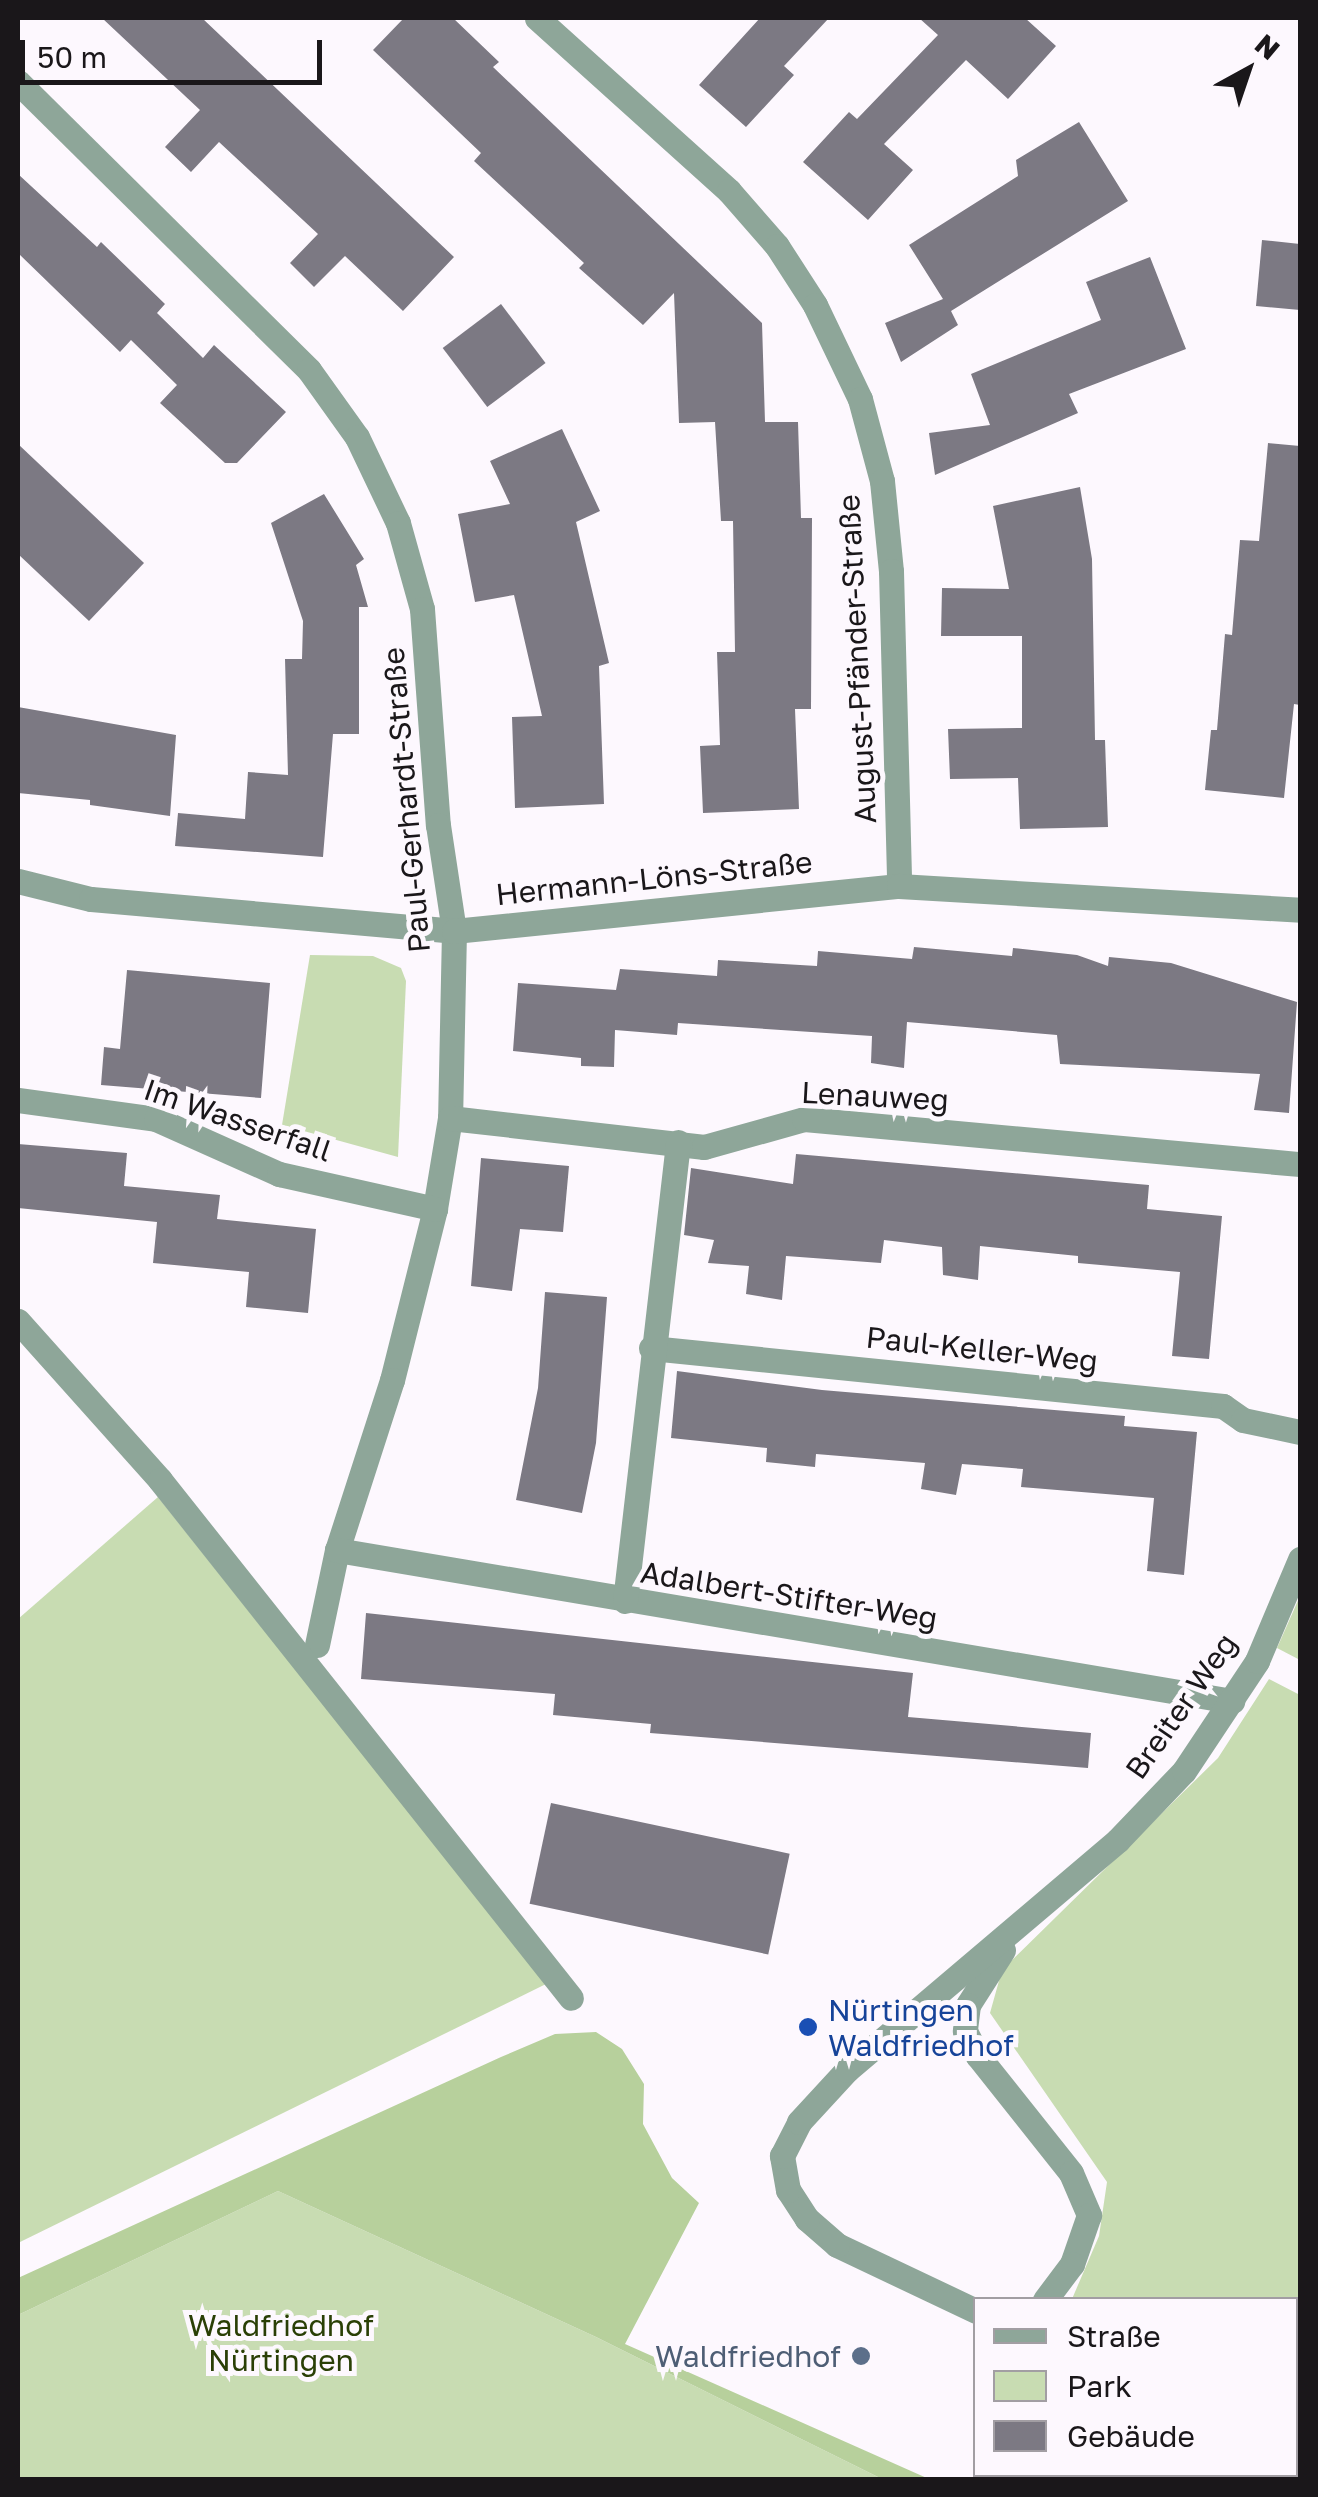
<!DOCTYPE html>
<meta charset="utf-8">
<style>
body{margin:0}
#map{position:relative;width:1318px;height:2497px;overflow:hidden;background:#fdf8fe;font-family:"Golos Text",sans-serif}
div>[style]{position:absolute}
.green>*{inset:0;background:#c8dcb2}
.forest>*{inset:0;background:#b7d09c}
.building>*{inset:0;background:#7c7983;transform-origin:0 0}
.minor>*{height:25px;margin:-12.5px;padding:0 12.5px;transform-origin:12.5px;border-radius:12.5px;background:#8ea699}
.dots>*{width:28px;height:28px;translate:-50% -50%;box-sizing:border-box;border:5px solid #fdf8fe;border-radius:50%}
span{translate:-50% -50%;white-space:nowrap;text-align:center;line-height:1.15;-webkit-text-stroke:10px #fdf8fe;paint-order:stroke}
.street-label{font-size:30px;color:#1a171a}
.transit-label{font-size:30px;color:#164399}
.left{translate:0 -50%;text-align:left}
.park-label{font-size:30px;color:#2a3f06}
.service-label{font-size:30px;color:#4e5e75}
.right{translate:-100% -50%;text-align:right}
.frame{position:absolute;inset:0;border:20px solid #1a171a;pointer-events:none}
.legend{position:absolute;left:973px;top:2297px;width:325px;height:180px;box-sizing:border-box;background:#fdf8fe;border:2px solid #a29ea3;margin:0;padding:12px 18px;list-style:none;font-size:30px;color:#1a171a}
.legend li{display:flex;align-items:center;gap:20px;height:50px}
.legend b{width:50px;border:2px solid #a29ea3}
.north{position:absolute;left:1198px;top:20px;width:100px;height:100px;-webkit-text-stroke:8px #fdf8fe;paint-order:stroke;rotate:40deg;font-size:28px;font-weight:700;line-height:40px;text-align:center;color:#1a171a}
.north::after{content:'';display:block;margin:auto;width:35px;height:45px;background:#1a171a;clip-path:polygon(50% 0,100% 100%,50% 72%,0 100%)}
.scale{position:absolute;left:20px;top:40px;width:302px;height:45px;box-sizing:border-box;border:5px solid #1a171a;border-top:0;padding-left:12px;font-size:30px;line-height:35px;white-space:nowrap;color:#1a171a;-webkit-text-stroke:8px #fdf8fe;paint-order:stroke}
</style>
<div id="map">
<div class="green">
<i style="clip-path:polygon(310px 955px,373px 956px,401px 968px,406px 981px,398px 1157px,282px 1125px)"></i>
<i style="clip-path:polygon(158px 1497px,546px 1984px,18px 2243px,18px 1619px)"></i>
<i style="clip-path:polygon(1300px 1596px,1300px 1660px,1277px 1648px)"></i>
<i style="clip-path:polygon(1269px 1679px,1300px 1695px,1300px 2479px,1144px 2479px,1146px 2474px,1296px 2474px,1296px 2300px,1072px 2299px,1099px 2236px,1107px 2182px,990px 2013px,1002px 1970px,1218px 1758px)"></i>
<i style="clip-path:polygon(278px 2191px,596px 2337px,882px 2479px,18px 2480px,18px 2315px)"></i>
</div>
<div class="forest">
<i style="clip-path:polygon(596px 2032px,622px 2049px,644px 2084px,643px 2124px,672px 2178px,699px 2203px,625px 2344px,929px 2479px,882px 2479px,596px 2337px,278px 2191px,18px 2315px,18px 2278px,501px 2057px,555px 2034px)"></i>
</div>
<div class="building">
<i style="clip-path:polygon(102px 18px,202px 18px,454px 257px,403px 311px,345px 256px,314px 287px,290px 263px,318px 234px,219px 142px,191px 172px,165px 147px,200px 110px)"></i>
<i style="clip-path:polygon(404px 18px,453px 18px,499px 62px,493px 67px,762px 323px,765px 422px,798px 422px,801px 518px,812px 518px,811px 709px,795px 709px,799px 809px,703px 813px,700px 746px,720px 745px,717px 652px,735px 652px,733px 521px,721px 521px,715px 422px,679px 423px,674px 293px,643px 325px,579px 268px,584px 263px,474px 161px,481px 153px,373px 50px)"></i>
<i style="clip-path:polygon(760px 18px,829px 18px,784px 66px,794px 75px,746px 127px,699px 85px)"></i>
<i style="clip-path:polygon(919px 18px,1025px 18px,1056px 46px,1008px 99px,966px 60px,884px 144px,913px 170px,868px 220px,803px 162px,849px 112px,857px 119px,938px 35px)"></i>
<i style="clip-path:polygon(1079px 122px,1128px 201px,951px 311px,958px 325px,901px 362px,885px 323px,943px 299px,909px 245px,1018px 176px,1016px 160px)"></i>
<i style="clip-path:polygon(18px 174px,97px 247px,101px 242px,165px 304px,157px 313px,203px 358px,214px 345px,286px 412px,237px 463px,225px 463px,160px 403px,177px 385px,131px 340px,120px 352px,18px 253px)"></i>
<i style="clip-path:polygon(1262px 240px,1300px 244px,1300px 310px,1256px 306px)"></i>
<i style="clip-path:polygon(1150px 257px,1186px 349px,1069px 394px,1078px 413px,935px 475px,929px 433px,990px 425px,971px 374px,1101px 320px,1086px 282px)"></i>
<i style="left:501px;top:304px;width:74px;height:73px;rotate:53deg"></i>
<i style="clip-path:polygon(562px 429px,600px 511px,576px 522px,609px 663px,599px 666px,604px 804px,515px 808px,512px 717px,542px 716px,514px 595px,475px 602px,458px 514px,510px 504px,490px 461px)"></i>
<i style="clip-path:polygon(1268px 443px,1300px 446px,1300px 705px,1294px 704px,1284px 798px,1205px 790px,1211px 730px,1217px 730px,1225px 634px,1232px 635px,1240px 540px,1259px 541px)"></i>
<i style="clip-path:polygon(18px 444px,144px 563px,89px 621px,18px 554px)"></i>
<i style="clip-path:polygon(1080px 487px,1092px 559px,1095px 740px,1105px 740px,1108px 827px,1020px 829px,1018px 778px,950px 779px,948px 729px,1022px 728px,1022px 636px,941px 636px,942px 588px,1009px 589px,993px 506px)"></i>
<i style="clip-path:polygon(324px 494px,364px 559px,356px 565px,368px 607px,359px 607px,359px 734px,333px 734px,323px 857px,175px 846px,178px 813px,245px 819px,248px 772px,288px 775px,285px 659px,302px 659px,303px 621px,271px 523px)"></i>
<i style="clip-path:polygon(18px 707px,176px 735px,170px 816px,90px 805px,90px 800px,18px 793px)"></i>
<i style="clip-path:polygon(914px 947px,1012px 956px,1013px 948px,1077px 955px,1108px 966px,1109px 957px,1171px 963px,1297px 1002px,1289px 1113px,1254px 1110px,1260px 1074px,1060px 1064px,1057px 1035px,907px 1022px,904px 1068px,871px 1063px,872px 1036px,678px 1023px,677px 1035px,615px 1030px,614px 1067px,581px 1066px,581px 1058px,513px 1051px,518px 983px,616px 990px,620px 969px,717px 976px,718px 960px,817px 966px,818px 951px,912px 959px)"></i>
<i style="clip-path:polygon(127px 970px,270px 983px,261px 1098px,101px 1085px,104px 1047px,120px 1049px)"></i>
<i style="clip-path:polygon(18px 1144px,127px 1153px,124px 1186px,220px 1195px,217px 1219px,316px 1229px,308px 1313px,246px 1307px,249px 1272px,153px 1263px,157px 1222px,18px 1208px)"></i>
<i style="clip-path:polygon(796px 1154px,1149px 1185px,1147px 1209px,1222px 1216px,1209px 1359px,1172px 1356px,1180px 1272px,1078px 1263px,1078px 1256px,980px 1246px,978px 1280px,943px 1275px,942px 1247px,884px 1240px,881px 1263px,786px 1256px,782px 1300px,746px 1294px,749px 1266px,708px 1263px,714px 1240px,684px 1235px,691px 1168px,793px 1184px)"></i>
<i style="clip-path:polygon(481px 1158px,569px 1166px,563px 1232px,520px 1229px,512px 1291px,471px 1286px)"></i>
<i style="clip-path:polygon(545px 1292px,607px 1297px,596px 1443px,582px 1513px,516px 1500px,538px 1388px)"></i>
<i style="clip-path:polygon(677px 1371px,822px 1390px,1125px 1416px,1124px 1426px,1197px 1432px,1184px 1575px,1147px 1571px,1154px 1498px,1021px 1487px,1023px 1469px,962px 1464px,956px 1495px,921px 1489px,925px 1463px,816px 1454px,815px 1467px,766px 1462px,767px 1448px,671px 1438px)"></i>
<i style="clip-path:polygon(366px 1613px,913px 1673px,908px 1717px,1091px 1733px,1088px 1768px,650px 1733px,651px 1724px,553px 1715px,555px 1694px,361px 1679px)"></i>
<i style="left:551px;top:1803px;width:244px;height:103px;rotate:12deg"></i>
</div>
<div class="minor">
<i style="left:537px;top:18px;width:258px;rotate:42deg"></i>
<i style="left:729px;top:191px;width:73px;rotate:48.9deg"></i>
<i style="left:777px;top:246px;width:70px;rotate:57.2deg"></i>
<i style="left:815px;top:305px;width:104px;rotate:64.4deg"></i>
<i style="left:860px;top:399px;width:85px;rotate:75deg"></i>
<i style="left:882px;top:481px;width:90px;rotate:84.3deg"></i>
<i style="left:891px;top:571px;width:315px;rotate:88.5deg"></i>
<i style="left:18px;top:82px;width:409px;rotate:44.7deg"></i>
<i style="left:309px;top:370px;width:82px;rotate:54.4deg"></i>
<i style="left:357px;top:437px;width:95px;rotate:64.5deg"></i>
<i style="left:398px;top:523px;width:89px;rotate:74.4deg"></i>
<i style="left:422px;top:609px;width:217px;rotate:85.8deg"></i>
<i style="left:438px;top:825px;width:107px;rotate:81.4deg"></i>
<i style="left:454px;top:931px;width:187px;rotate:91.2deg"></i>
<i style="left:450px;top:1118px;width:92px;rotate:99.4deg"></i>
<i style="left:435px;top:1209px;width:176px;rotate:104.1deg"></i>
<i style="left:392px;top:1380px;width:179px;rotate:107.9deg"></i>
<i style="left:337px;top:1550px;width:97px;rotate:101.9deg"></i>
<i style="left:18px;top:881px;width:75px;rotate:13.9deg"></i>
<i style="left:91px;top:899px;width:364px;rotate:5deg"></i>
<i style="left:454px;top:931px;width:447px;rotate:-5.8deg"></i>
<i style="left:899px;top:886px;width:402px;rotate:3.4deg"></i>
<i style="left:18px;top:1100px;width:139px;rotate:7.8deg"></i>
<i style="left:156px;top:1119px;width:135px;rotate:24.1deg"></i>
<i style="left:279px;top:1174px;width:160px;rotate:12.6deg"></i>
<i style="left:450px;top:1118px;width:256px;rotate:6.5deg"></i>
<i style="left:704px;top:1147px;width:104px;rotate:-15.6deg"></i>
<i style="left:804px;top:1119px;width:498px;rotate:5.2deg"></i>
<i style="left:18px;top:1321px;width:213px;rotate:48.2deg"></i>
<i style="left:160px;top:1480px;width:661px;rotate:51.57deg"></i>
<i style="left:651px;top:1348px;width:575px;rotate:5.79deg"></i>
<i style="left:1223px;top:1406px;width:24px;rotate:35deg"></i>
<i style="left:1243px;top:1420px;width:58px;rotate:11.9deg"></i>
<i style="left:337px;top:1550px;width:908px;rotate:9.58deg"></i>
<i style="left:625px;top:1601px;width:462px;rotate:-83.4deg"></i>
<i style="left:1003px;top:1950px;width:65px;rotate:122.5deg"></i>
<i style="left:968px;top:2005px;width:26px;rotate:97deg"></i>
<i style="left:965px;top:2031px;width:28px;rotate:63deg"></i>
<i style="left:978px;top:2056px;width:149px;rotate:51.5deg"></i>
<i style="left:1071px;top:2173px;width:46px;rotate:66.8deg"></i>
<i style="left:1089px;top:2215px;width:52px;rotate:109.1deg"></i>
<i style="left:1072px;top:2264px;width:45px;rotate:126.9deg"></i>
<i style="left:976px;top:2311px;width:154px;rotate:-154.6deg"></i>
<i style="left:837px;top:2245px;width:40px;rotate:-139deg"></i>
<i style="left:807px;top:2219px;width:35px;rotate:-123deg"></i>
<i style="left:788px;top:2190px;width:35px;rotate:-100deg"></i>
<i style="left:782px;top:2156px;width:38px;rotate:-63deg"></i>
<i style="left:799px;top:2122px;width:71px;rotate:-47.3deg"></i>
<i style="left:847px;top:2070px;width:355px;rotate:-40.3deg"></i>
<i style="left:1118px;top:1840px;width:95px;rotate:-46.3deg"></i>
<i style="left:1184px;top:1771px;width:132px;rotate:-56.4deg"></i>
<i style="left:1257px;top:1661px;width:111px;rotate:-67.1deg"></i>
</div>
<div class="dots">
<i style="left:808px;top:2027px;background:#1a4fb4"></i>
<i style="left:861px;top:2356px;background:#5c6f8a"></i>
</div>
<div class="street-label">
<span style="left:857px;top:659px;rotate:-93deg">August-Pfänder-Straße</span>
<span style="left:406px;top:800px;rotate:-95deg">Paul-Gerhardt-Straße</span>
<span style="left:654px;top:878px;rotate:-6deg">Hermann-Löns-Straße</span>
<span style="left:875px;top:1096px;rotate:3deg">Lenauweg</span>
<span style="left:238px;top:1120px;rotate:19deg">Im Wasserfall</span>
<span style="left:982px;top:1349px;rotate:6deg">Paul-Keller-Weg</span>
<span style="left:789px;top:1595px;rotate:9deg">Adalbert-Stifter-Weg</span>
<span style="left:1181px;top:1706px;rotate:-55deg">Breiter Weg</span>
</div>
<div class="transit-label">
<span class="left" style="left:828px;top:2027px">Nürtingen<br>Waldfriedhof</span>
</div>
<div class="park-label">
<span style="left:281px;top:2342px">Waldfriedhof<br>Nürtingen</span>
</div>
<div class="service-label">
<span class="right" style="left:841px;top:2356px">Waldfriedhof</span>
</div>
<div class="frame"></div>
<ul class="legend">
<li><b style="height:12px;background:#8ea699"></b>Straße</li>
<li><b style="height:28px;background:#c8dcb2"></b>Park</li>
<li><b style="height:28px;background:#7c7983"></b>Gebäude</li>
</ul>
<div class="north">N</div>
<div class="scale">50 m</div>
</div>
